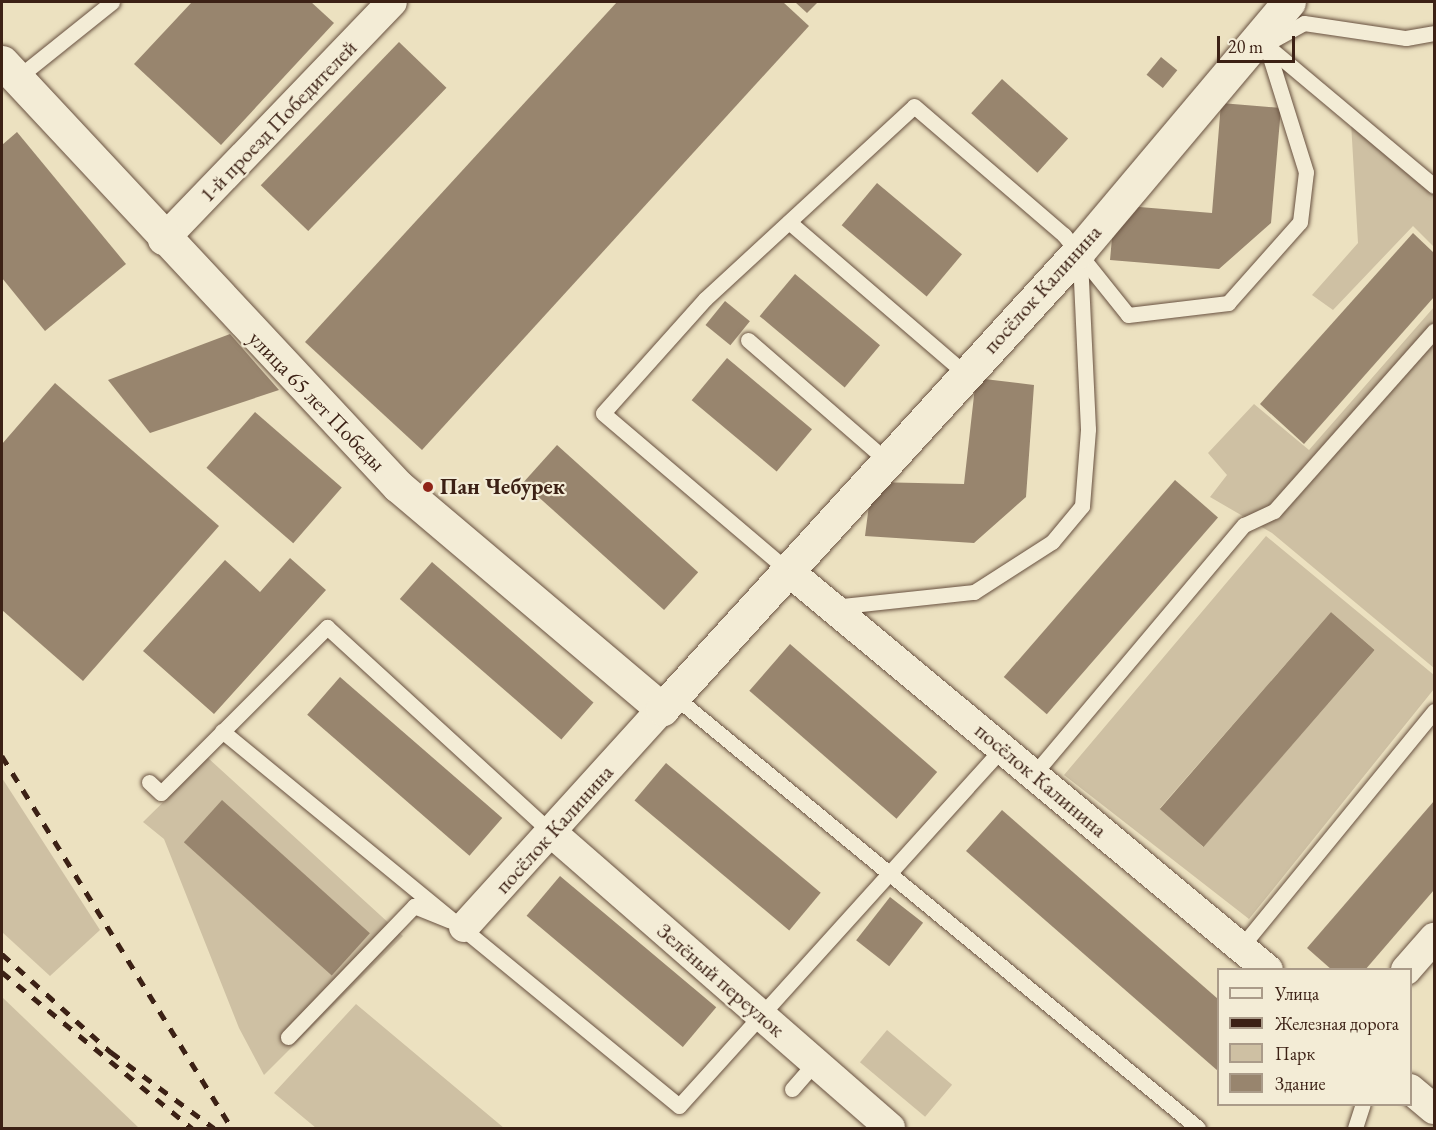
<!DOCTYPE html>
<meta charset="utf-8">
<style>
body{margin:0}
#map{position:relative;width:1436px;height:1130px;overflow:hidden;background:#ece1c0;font-family:"EB Garamond",serif}
div>[style]{position:absolute}
.green>*{inset:0;background:#cec0a3;transform-origin:0 0}
.building>*{inset:0;background:#98856e;transform-origin:0 0}
.roads{filter:drop-shadow(0 0 2px #685140) drop-shadow(0 0 2px #685140)}
.lane>*{height:15px;margin:-7.5px;padding:0 7.5px;transform-origin:7.5px;border-radius:7.5px;background:#f3ecd6}
.street>*{height:30px;margin:-15px;padding:0 15px;transform-origin:15px;border-radius:15px;background:#f3ecd6}
.secondary>*{height:33px;margin:-16.5px;padding:0 16.5px;transform-origin:16.5px;border-radius:16.5px;background:#f3ecd6}
.rail>*{height:4.5px;margin-top:-2.25px;transform-origin:0;background:repeating-linear-gradient(90deg,#3c2115 0 10px,transparent 0 20px)}
.dots>*{width:16px;height:16px;translate:-50% -50%;box-sizing:border-box;border:3px solid #f3ecd6;border-radius:50%}
span{translate:-50% -50%;white-space:nowrap;text-align:center;line-height:1.15;-webkit-text-stroke:4.5px #f3ecd6;paint-order:stroke}
.street-label{font-size:22px;color:#3c2115}
.poi-label{font-size:22px;color:#3c2115;font-weight:700}
.left{translate:0 -50%;text-align:left}
.frame{position:absolute;inset:0;border:3px solid #3c2115;pointer-events:none}
.legend{position:absolute;left:1217px;top:968px;width:195px;height:138px;box-sizing:border-box;background:#f3ecd6;border:2px solid #aa9b89;margin:0;padding:8px 10px;list-style:none;font-size:18px;color:#3c2115}
.legend li{display:flex;align-items:center;gap:12px;height:30px}
.legend b{width:30px;border:2px solid #aa9b89}
.scale{position:absolute;left:1217px;top:36px;width:78px;height:27px;box-sizing:border-box;border:3px solid #3c2115;border-top:0;padding-left:8px;font-size:18px;line-height:21px;white-space:nowrap;color:#3c2115;-webkit-text-stroke:4px #f3ecd6;paint-order:stroke}
</style>
<div id="map">
<div class="green">
<i style="clip-path:polygon(1351px 122px,1434px 194px,1434px 247px,1413px 226px,1333px 310px,1312px 295px,1358px 243px)"></i>
<i style="clip-path:polygon(1434px 307px,1434px 668px,1272px 533px,1210px 497px,1227px 475px,1208px 453px,1254px 404px,1309px 450px)"></i>
<i style="clip-path:polygon(evenodd,1266px 536px,1434px 675px,1434px 689px,1249px 919px,1064px 775px,1266px 536px,1331px 612px,1375px 650px,1203px 847px,1160px 808px,1331px 612px)"></i>
<i style="clip-path:polygon(208px 758px,403px 936px,264px 1075px,239px 1028px,164px 839px,143px 822px)"></i>
<i style="clip-path:polygon(2px 778px,100px 930px,50px 976px,2px 932px)"></i>
<i style="clip-path:polygon(2px 997px,139px 1128px,2px 1128px)"></i>
<i style="clip-path:polygon(356px 1004px,455px 1087px,504px 1128px,316px 1128px,274px 1093px)"></i>
<i style="left:887px;top:1030px;width:85px;height:42px;rotate:40deg"></i>
</div>
<div class="building">
<i style="clip-path:polygon(192px 2px,311px 2px,334px 23px,221px 145px,134px 64px)"></i>
<i style="clip-path:polygon(617px 2px,783px 2px,809px 26px,422px 450px,305px 342px)"></i>
<i style="clip-path:polygon(795px 2px,818px 2px,807px 13px)"></i>
<i style="left:399px;top:42px;width:66px;height:199px;rotate:44deg"></i>
<i style="left:1161px;top:57px;width:21px;height:23px;rotate:39deg"></i>
<i style="left:1002px;top:79px;width:89px;height:46px;rotate:42deg"></i>
<i style="clip-path:polygon(1221px 103px,1281px 108px,1271px 223px,1219px 269px,1110px 260px,1115px 205px,1212px 213px)"></i>
<i style="clip-path:polygon(17px 132px,126px 264px,45px 331px,2px 278px,2px 145px)"></i>
<i style="left:877px;top:183px;width:111px;height:55px;rotate:40deg"></i>
<i style="clip-path:polygon(1413px 233px,1434px 253px,1434px 297px,1304px 444px,1260px 404px)"></i>
<i style="left:795px;top:274px;width:111px;height:55px;rotate:40deg"></i>
<i style="left:725px;top:301px;width:32px;height:31px;rotate:39deg"></i>
<i style="clip-path:polygon(230px 334px,279px 390px,150px 433px,108px 380px)"></i>
<i style="left:727px;top:358px;width:111px;height:55px;rotate:40deg"></i>
<i style="clip-path:polygon(976px 378px,1034px 385px,1026px 497px,974px 543px,865px 536px,872px 482px,964px 484px)"></i>
<i style="clip-path:polygon(55px 383px,219px 526px,83px 681px,2px 610px,2px 444px)"></i>
<i style="left:255px;top:412px;width:115px;height:74px;rotate:41deg"></i>
<i style="left:557px;top:445px;width:190px;height:51px;rotate:42deg"></i>
<i style="left:1175px;top:480px;width:57px;height:261px;rotate:41deg"></i>
<i style="clip-path:polygon(290px 558px,326px 590px,214px 714px,143px 651px,225px 560px,260px 592px)"></i>
<i style="left:432px;top:562px;width:214px;height:49px;rotate:41deg"></i>
<i style="left:1331px;top:612px;width:58px;height:261px;rotate:41deg"></i>
<i style="left:790px;top:644px;width:195px;height:62px;rotate:41deg"></i>
<i style="left:340px;top:677px;width:215px;height:50px;rotate:41deg"></i>
<i style="left:666px;top:763px;width:202px;height:49px;rotate:40deg"></i>
<i style="left:222px;top:800px;width:199px;height:57px;rotate:42deg"></i>
<i style="clip-path:polygon(1434px 801px,1434px 890px,1365px 970px,1332px 970px,1307px 948px)"></i>
<i style="clip-path:polygon(1002px 810px,1218px 999px,1218px 1071px,966px 851px)"></i>
<i style="left:560px;top:876px;width:204px;height:52px;rotate:40deg"></i>
<i style="left:890px;top:897px;width:42px;height:55px;rotate:38deg"></i>
</div>
<div class="roads">
<div class="lane">
<i style="left:1266px;top:45px;width:219px;rotate:40deg"></i>
<i style="left:16px;top:79px;width:123px;rotate:-38.7deg"></i>
<i style="left:789px;top:222px;width:233px;rotate:40.7deg"></i>
<i style="left:748px;top:340px;width:183px;rotate:41deg"></i>
<i style="left:786px;top:569px;width:240px;rotate:-139.6deg"></i>
<i style="left:603px;top:413px;width:153px;rotate:-48.2deg"></i>
<i style="left:705px;top:299px;width:284px;rotate:-42.7deg"></i>
<i style="left:914px;top:106px;width:198px;rotate:40.7deg"></i>
<i style="left:1064px;top:235px;width:102px;rotate:51.3deg"></i>
<i style="left:1128px;top:315px;width:101px;rotate:-6.8deg"></i>
<i style="left:1228px;top:303px;width:108px;rotate:-48.4deg"></i>
<i style="left:1300px;top:222px;width:50px;rotate:-83.2deg"></i>
<i style="left:1306px;top:172px;width:134px;rotate:-107.4deg"></i>
<i style="left:1266px;top:44px;width:43px;rotate:-28.9deg"></i>
<i style="left:1304px;top:23px;width:103px;rotate:8.4deg"></i>
<i style="left:1406px;top:38px;width:28px;rotate:-10deg"></i>
<i style="left:833px;top:607px;width:142px;rotate:-6.1deg"></i>
<i style="left:974px;top:592px;width:93px;rotate:-32.7deg"></i>
<i style="left:1052px;top:542px;width:47px;rotate:-50.2deg"></i>
<i style="left:1082px;top:506px;width:77px;rotate:-85.5deg"></i>
<i style="left:1088px;top:429px;width:172px;rotate:-92.7deg"></i>
<i style="left:674px;top:696px;width:679px;rotate:39.5deg"></i>
<i style="left:222px;top:731px;width:591px;rotate:39.37deg"></i>
<i style="left:679px;top:1106px;width:483px;rotate:-47.9deg"></i>
<i style="left:1034px;top:774px;width:326px;rotate:-49.9deg"></i>
<i style="left:1244px;top:525px;width:33px;rotate:-25deg"></i>
<i style="left:1274px;top:511px;width:241px;rotate:-48.4deg"></i>
<i style="left:149px;top:782px;width:16px;rotate:43deg"></i>
<i style="left:161px;top:793px;width:235px;rotate:-45deg"></i>
<i style="left:327px;top:627px;width:304px;rotate:42.5deg"></i>
<i style="left:1241px;top:947px;width:305px;rotate:-50.7deg"></i>
<i style="left:288px;top:1037px;width:182px;rotate:-46.1deg"></i>
<i style="left:414px;top:906px;width:38px;rotate:22deg"></i>
<i style="left:792px;top:1089px;width:35px;rotate:-49deg"></i>
<i style="left:1355px;top:1128px;width:25px;rotate:-72deg"></i>
</div>
<div class="street">
<i style="left:163px;top:240px;width:330px;rotate:-46.1deg"></i>
<i style="left:786px;top:569px;width:627px;rotate:39.76deg"></i>
<i style="left:551px;top:832px;width:450px;rotate:41.1deg"></i>
<i style="left:464px;top:927px;width:294px;rotate:-47.8deg"></i>
<i style="left:1406px;top:970px;width:43px;rotate:-48.8deg"></i>
<i style="left:1410px;top:1089px;width:31px;rotate:40deg"></i>
</div>
<div class="secondary">
<i style="left:2px;top:62px;width:580px;rotate:46.96deg"></i>
<i style="left:398px;top:486px;width:346px;rotate:40.2deg"></i>
<i style="left:662px;top:709px;width:619px;rotate:-47.68deg"></i>
<i style="left:1079px;top:251px;width:326px;rotate:-49.9deg"></i>
</div>
</div>
<div class="rail">
<i style="left:2px;top:756px;width:437px;rotate:58.3deg"></i>
<i style="left:2px;top:954px;width:147px;rotate:42deg"></i>
<i style="left:111px;top:1052px;width:128px;rotate:36.4deg"></i>
<i style="left:2px;top:972px;width:246px;rotate:39.4deg"></i>
</div>
<div class="dots">
<i style="left:428px;top:487px;background:#8f2418"></i>
</div>
<div class="street-label">
<span style="left:278px;top:121px;rotate:-46deg">1-й проезд Победителей</span>
<span style="left:1042px;top:289px;rotate:-48deg">посёлок Калинина</span>
<span style="left:317px;top:401px;rotate:46deg">улица 65 лет Победы</span>
<span style="left:1041px;top:780px;rotate:40deg">посёлок Калинина</span>
<span style="left:554px;top:829px;rotate:-48deg">посёлок Калинина</span>
<span style="left:721px;top:980px;rotate:41deg">Зелёный переулок</span>
</div>
<div class="poi-label">
<span class="left" style="left:440px;top:487px">Пан Чебурек</span>
</div>
<div class="frame"></div>
<ul class="legend">
<li><b style="height:8px;background:#f3ecd6"></b>Улица</li>
<li><b style="height:8px;background:#3c2115"></b>Железная дорога</li>
<li><b style="height:16px;background:#cec0a3"></b>Парк</li>
<li><b style="height:16px;background:#98856e"></b>Здание</li>
</ul>
<div class="scale">20 m</div>
</div>
